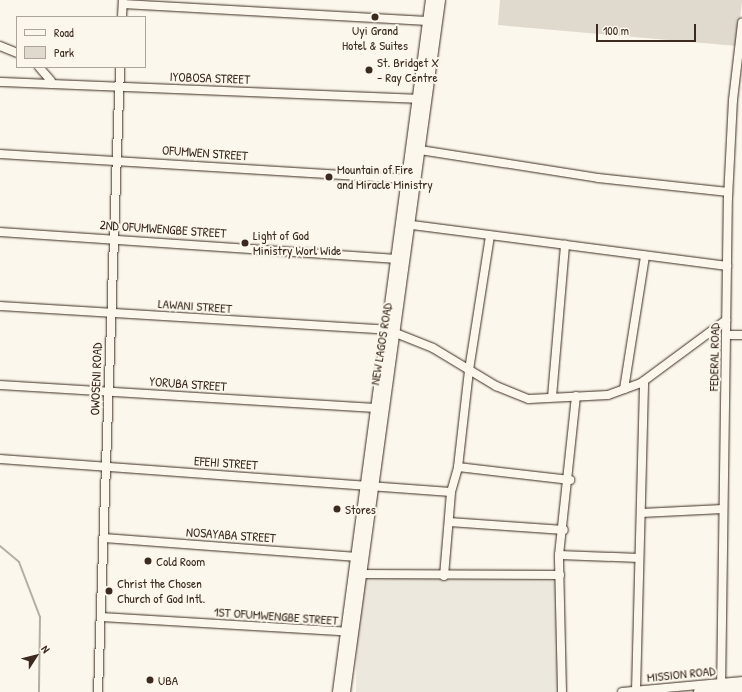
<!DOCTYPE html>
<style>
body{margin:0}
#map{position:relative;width:742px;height:692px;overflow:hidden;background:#fbf7ec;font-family:"Patrick Hand",sans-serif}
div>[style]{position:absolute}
.built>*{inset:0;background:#ede8dd;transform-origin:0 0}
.green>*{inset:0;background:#dfd9ce}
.stream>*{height:2px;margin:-1px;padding:0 1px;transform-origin:1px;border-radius:1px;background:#b6aea2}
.roads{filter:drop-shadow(0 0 1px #3b2a1e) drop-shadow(0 0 1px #3b2a1e)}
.minor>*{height:8px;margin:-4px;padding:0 4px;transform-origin:4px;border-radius:4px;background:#fbf7ec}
.major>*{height:10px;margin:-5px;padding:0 5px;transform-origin:5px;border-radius:5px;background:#fbf7ec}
.dots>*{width:11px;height:11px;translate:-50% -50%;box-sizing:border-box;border:2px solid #fbf7ec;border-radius:50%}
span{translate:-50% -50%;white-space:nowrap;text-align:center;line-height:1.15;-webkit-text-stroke:4px #fbf7ec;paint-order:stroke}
.poi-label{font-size:13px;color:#3b2a1e}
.left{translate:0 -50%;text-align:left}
.street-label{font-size:13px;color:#3b2a1e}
.legend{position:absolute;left:16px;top:16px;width:130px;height:52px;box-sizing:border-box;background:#fbf7ec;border:1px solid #aea59a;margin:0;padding:5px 7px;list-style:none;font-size:12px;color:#3b2a1e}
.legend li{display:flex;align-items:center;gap:8px;height:20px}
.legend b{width:20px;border:1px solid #aea59a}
.north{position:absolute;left:16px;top:636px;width:40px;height:40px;-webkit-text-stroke:3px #fbf7ec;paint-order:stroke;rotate:54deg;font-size:11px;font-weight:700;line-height:16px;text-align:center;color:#3b2a1e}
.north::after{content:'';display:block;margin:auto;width:14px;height:18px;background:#3b2a1e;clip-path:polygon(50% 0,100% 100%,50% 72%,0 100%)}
.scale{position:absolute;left:596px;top:24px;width:100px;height:18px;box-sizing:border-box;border:2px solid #3b2a1e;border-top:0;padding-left:5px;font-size:12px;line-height:14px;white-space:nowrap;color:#3b2a1e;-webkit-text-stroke:3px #fbf7ec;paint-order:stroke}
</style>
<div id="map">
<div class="built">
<i style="left:358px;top:571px;width:205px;height:122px;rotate:1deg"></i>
</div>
<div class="green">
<i style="clip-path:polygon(500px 0,742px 0,737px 46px,498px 25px)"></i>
</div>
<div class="stream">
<i style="left:0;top:546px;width:25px;rotate:40deg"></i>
<i style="left:19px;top:562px;width:59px;rotate:69.1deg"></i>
<i style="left:40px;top:617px;width:75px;rotate:90.8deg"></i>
</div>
<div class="roads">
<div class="minor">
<i style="left:123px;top:4px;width:305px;rotate:3.2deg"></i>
<i style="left:122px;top:17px;width:17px;rotate:-87deg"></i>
<i style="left:0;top:46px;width:18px;rotate:22deg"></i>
<i style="left:39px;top:67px;width:18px;rotate:49deg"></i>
<i style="left:0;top:82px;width:418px;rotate:2.3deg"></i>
<i style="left:420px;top:150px;width:180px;rotate:8.9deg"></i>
<i style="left:598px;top:178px;width:131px;rotate:6.1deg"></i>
<i style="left:0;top:154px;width:409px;rotate:3.5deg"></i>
<i style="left:412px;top:225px;width:318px;rotate:7.4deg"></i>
<i style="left:0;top:232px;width:398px;rotate:3.9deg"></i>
<i style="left:0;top:306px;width:389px;rotate:3.5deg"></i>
<i style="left:388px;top:330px;width:48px;rotate:21.8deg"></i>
<i style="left:433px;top:348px;width:74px;rotate:31.1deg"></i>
<i style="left:496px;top:386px;width:35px;rotate:22deg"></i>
<i style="left:529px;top:399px;width:79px;rotate:-2.9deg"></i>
<i style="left:608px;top:395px;width:35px;rotate:-20deg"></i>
<i style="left:641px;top:383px;width:106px;rotate:-36.5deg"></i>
<i style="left:726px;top:335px;width:16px"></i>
<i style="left:0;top:385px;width:376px;rotate:3.5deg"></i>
<i style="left:624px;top:389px;width:135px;rotate:-81deg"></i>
<i style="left:552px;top:397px;width:153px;rotate:-85.1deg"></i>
<i style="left:0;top:459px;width:452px;rotate:4.2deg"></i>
<i style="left:458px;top:467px;width:113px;rotate:6.6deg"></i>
<i style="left:641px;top:513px;width:82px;rotate:-2.8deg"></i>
<i style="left:449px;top:522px;width:115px;rotate:4deg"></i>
<i style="left:104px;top:538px;width:254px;rotate:4.3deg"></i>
<i style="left:559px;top:555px;width:80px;rotate:2.1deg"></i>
<i style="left:357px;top:574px;width:203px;rotate:0.3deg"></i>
<i style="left:444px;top:576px;width:84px;rotate:-85.2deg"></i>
<i style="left:451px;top:492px;width:26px;rotate:-74deg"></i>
<i style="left:458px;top:467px;width:98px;rotate:-83.5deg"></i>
<i style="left:469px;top:370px;width:136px;rotate:-81.1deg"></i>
<i style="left:101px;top:617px;width:251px;rotate:3.4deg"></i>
<i style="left:636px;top:691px;width:310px;rotate:-88.5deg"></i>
<i style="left:98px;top:692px;width:625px;rotate:-87.98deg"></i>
<i style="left:562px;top:692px;width:137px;rotate:-91.3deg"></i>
<i style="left:559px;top:555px;width:160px;rotate:-83.9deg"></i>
<i style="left:622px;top:692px;width:121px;rotate:-5.2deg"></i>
<i style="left:698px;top:692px;width:44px;rotate:-5.2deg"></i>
<i style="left:721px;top:692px;width:494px;rotate:-89.2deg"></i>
<i style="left:728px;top:198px;width:98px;rotate:-87.1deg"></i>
<i style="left:733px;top:100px;width:78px;rotate:-83.3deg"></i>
</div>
<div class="major">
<i style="left:338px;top:692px;width:698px;rotate:-82.35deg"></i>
<i style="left:345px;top:692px;width:698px;rotate:-82.18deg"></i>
</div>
</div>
<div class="dots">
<i style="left:375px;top:17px;background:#3b2a1e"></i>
<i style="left:369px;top:70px;background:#3b2a1e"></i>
<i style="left:329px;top:177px;background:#3b2a1e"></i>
<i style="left:245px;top:243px;background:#3b2a1e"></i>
<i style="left:337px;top:509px;background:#3b2a1e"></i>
<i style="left:148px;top:561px;background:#3b2a1e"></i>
<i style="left:109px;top:591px;background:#3b2a1e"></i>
<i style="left:150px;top:680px;background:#3b2a1e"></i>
</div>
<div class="poi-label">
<span style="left:375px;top:38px">Uyi Grand<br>Hotel &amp; Suites</span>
<span class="left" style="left:377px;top:70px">St. Bridget X<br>- Ray Centre</span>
<span class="left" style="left:337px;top:177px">Mountain of Fire<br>and Miracle Ministry</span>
<span class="left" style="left:253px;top:243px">Light of God<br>Ministry Worl Wide</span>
<span class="left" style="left:345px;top:509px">Stores</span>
<span class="left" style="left:156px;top:561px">Cold Room</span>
<span class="left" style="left:117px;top:591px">Christ the Chosen<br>Church of God Intl.</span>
<span class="left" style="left:158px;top:680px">UBA</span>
</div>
<div class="street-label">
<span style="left:210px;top:78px;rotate:2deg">IYOBOSA STREET</span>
<span style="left:205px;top:153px;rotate:4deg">OFUMWEN STREET</span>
<span style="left:163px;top:229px;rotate:4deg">2ND OFUMWENGBE STREET</span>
<span style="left:195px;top:306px;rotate:4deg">LAWANI STREET</span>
<span style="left:381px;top:344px;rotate:-81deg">NEW LAGOS ROAD</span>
<span style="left:714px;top:357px;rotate:-89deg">FEDERAL ROAD</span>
<span style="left:96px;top:379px;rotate:-88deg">OWOSENI ROAD</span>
<span style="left:188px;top:384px;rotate:4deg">YORUBA STREET</span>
<span style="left:226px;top:463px;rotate:4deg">EFEHI STREET</span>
<span style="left:231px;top:535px;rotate:4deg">NOSAYABA STREET</span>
<span style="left:276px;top:616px;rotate:4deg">1ST OFUMWENGBE STREET</span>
<span style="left:681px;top:674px;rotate:-6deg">MISSION ROAD</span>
</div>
<ul class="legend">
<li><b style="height:5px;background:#fbf7ec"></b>Road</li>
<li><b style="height:11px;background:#dfd9ce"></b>Park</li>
</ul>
<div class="north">N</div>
<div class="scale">100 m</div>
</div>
